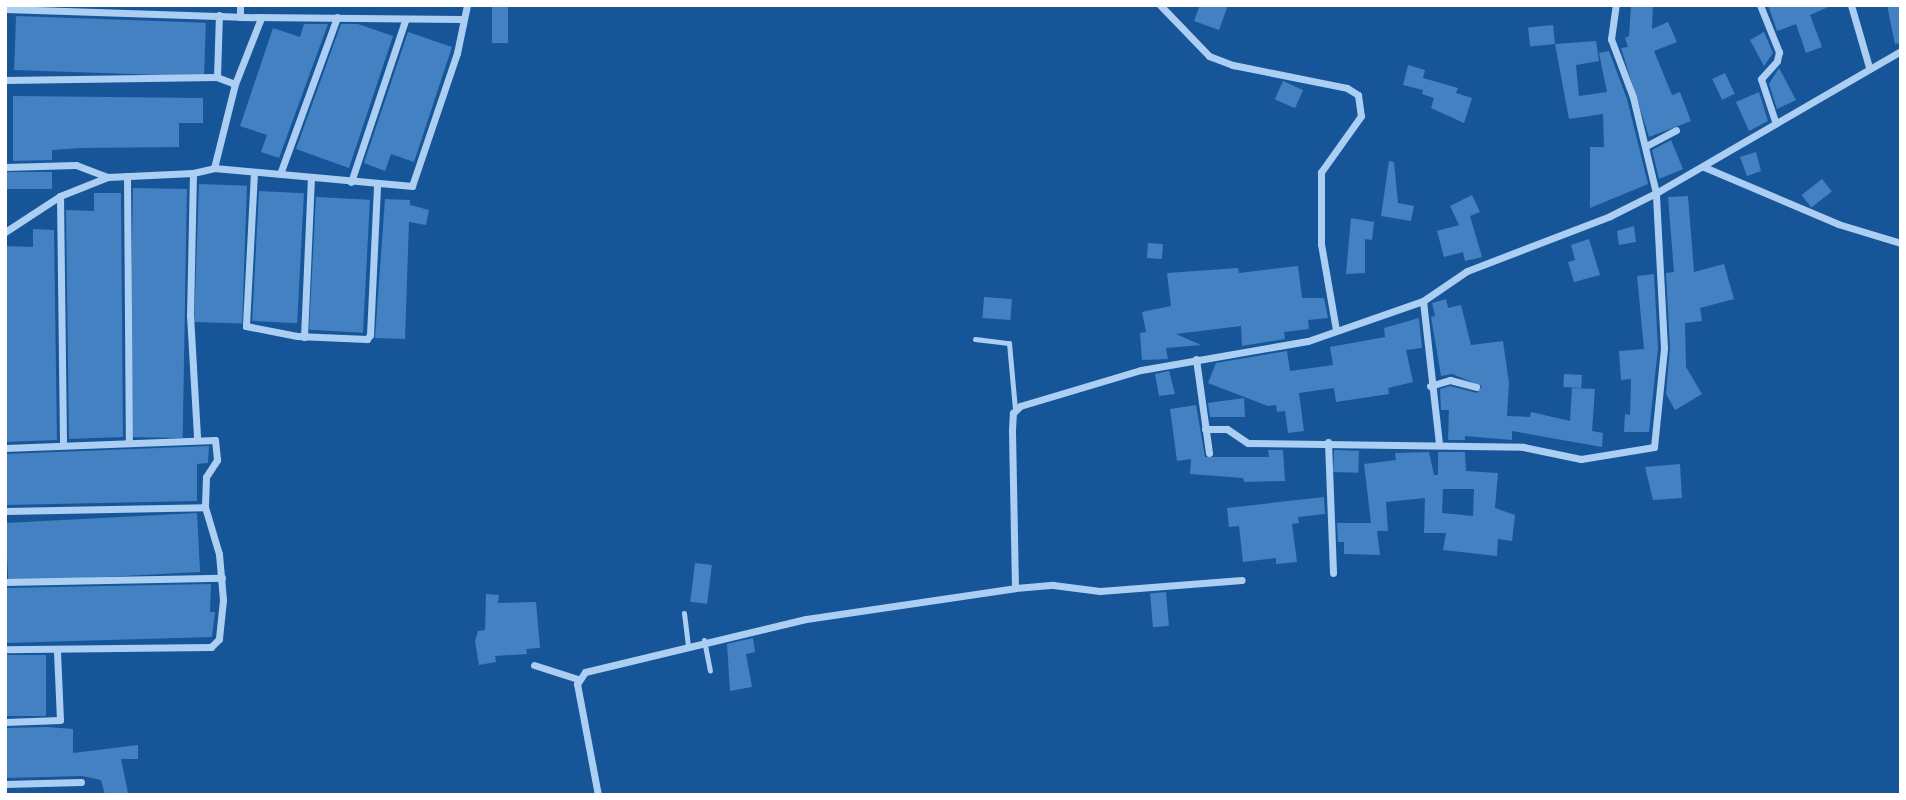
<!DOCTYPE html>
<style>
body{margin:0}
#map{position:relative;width:1906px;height:800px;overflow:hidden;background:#175599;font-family:"Public Sans",sans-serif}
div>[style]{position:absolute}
.building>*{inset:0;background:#4481c2;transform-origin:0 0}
.service>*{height:5px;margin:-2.5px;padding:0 2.5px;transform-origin:2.5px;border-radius:2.5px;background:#accef2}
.minor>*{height:7px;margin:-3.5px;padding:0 3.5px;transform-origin:3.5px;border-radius:3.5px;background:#accef2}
span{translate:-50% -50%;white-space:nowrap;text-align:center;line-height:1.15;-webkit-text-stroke:5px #175599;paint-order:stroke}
.frame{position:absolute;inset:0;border:7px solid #fff;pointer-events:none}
</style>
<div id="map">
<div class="building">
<i style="left:492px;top:5px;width:16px;height:38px"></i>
<i style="clip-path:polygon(1200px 5px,1228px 5px,1219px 30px,1194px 21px)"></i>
<i style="clip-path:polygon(1631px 5px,1653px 5px,1652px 29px,1668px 22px,1677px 42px,1654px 51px,1672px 95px,1680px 92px,1691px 121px,1649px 137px,1621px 48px,1628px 47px,1625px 38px,1629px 36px)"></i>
<i style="clip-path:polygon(1768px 5px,1833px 5px,1810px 15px,1822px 47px,1806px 53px,1796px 24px,1777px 31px)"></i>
<i style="clip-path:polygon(1887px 5px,1901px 5px,1901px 43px,1895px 44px)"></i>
<i style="left:16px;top:16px;width:190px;height:54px;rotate:2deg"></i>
<i style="clip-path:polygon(304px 24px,328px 24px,279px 158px,261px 152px,267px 135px,240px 126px,273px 28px,300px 37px)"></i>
<i style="clip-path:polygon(341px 24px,358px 24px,393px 36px,349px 168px,296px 149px)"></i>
<i style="left:1553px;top:25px;width:19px;height:25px;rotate:84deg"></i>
<i style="clip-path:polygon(408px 32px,452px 47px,414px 162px,391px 154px,385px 171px,364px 163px)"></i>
<i style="clip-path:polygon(1764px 32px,1773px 53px,1764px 66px,1750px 40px)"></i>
<i style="clip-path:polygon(1596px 41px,1599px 61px,1576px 65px,1579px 96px,1607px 92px,1599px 53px,1609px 51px,1627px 99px,1648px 184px,1590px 208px,1590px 147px,1604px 147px,1603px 114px,1569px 119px,1555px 44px)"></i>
<i style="clip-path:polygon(1408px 65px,1425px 70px,1423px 78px,1458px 88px,1456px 93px,1472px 98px,1464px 123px,1431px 108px,1434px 98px,1422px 94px,1423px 90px,1403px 85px)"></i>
<i style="clip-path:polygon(1779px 68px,1796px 100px,1777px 109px,1769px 84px)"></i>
<i style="left:1725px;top:73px;width:23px;height:14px;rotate:65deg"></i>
<i style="left:1283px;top:81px;width:22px;height:20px;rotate:24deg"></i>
<i style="clip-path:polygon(1759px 92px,1768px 121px,1749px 131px,1736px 102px)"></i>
<i style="clip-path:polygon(13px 96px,203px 98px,203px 123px,179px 123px,179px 147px,81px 148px,52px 150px,52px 160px,13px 161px)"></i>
<i style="clip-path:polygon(1671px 140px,1683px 169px,1659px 179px,1652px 150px)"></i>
<i style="clip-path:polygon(1756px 152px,1761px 171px,1747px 176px,1740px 157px)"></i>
<i style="clip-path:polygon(1389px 161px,1394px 162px,1398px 203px,1414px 206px,1411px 221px,1381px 216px)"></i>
<i style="left:52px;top:172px;width:17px;height:47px;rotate:90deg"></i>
<i style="left:1822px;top:179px;width:16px;height:26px;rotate:52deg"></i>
<i style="left:199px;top:184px;width:48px;height:138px;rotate:2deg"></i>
<i style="left:133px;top:188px;width:54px;height:249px;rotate:1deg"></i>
<i style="left:259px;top:191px;width:45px;height:130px;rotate:3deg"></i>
<i style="clip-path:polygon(94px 193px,121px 193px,123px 437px,69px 439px,66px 210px,94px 211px)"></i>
<i style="clip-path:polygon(1472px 195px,1480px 212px,1470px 216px,1482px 257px,1465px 261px,1463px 252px,1444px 257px,1437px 231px,1459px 225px,1450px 206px)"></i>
<i style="clip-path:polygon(1688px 196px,1694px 272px,1724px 264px,1734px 299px,1700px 308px,1702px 321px,1685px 323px,1686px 367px,1702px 394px,1675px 410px,1666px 394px,1670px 348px,1666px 273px,1674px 272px,1668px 197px)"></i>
<i style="left:316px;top:197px;width:54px;height:133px;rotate:3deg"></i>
<i style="clip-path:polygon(385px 199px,410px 200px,410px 205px,429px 210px,426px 225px,409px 222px,405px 339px,375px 338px)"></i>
<i style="clip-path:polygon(1351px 218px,1374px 222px,1372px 240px,1365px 239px,1365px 273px,1346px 274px)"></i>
<i style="clip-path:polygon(1634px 226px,1636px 242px,1619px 245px,1617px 231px)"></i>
<i style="clip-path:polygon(33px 229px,54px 230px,57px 440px,5px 442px,5px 246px,33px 247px)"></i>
<i style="clip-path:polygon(1589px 239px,1600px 275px,1574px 282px,1568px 262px,1575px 260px,1571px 245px)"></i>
<i style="left:1148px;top:243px;width:15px;height:15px;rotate:4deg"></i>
<i style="clip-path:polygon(1298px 266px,1302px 298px,1324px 298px,1328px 318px,1308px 320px,1309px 329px,1284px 332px,1285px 339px,1242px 346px,1241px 326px,1176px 334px,1201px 345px,1166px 348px,1168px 359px,1142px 360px,1140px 333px,1146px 332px,1142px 312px,1171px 306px,1167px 273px,1238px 268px,1239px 273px)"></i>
<i style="clip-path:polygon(1654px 274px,1658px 348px,1649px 432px,1624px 432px,1625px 414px,1630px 415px,1631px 379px,1621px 380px,1619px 351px,1644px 349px,1637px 276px)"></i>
<i style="left:984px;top:297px;width:28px;height:21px;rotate:4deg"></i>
<i style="clip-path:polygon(1446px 299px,1448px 308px,1461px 305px,1471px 345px,1503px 341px,1509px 383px,1507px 416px,1530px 417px,1531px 412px,1570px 421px,1572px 388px,1595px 389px,1592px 431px,1603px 433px,1602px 447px,1512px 431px,1512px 440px,1465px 436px,1465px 440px,1448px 440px,1449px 410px,1441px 410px,1440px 389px,1450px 386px,1477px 393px,1482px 386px,1452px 374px,1441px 376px,1431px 317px,1435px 316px,1432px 303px)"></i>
<i style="clip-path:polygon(1419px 318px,1422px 348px,1406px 350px,1413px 382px,1388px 388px,1389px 394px,1336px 402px,1334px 388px,1299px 393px,1304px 431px,1288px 433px,1285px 411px,1277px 412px,1276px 405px,1268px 406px,1208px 383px,1216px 363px,1287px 351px,1290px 371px,1333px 365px,1330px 347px,1385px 337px,1384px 328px)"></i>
<i style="clip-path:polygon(1169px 371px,1175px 394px,1159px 396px,1155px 374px)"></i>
<i style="left:1564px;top:374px;width:18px;height:13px;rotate:3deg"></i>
<i style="clip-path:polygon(1244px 398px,1245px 417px,1210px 417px,1208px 403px)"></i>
<i style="clip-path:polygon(1196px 405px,1205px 457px,1269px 457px,1268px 450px,1283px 450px,1285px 481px,1244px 482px,1243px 478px,1190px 474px,1191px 459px,1177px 461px,1170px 409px)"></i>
<i style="clip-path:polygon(209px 446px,208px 463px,197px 464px,197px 501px,5px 505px,5px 454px)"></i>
<i style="left:1334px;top:450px;width:25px;height:22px;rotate:2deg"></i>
<i style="clip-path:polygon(evenodd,1429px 452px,1434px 475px,1438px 475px,1438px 452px,1465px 452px,1466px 471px,1498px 473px,1495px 508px,1515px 515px,1512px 541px,1498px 539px,1497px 556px,1443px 550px,1446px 533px,1424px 533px,1425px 498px,1386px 502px,1388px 531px,1377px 531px,1380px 555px,1344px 554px,1344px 542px,1338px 542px,1337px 523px,1371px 523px,1364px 464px,1396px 460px,1395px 453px,1429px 452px,1443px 489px,1474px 489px,1473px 516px,1442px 513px,1443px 489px)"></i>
<i style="clip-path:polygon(1680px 464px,1682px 498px,1653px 500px,1645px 467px)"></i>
<i style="clip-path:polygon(1324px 497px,1325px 514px,1298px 517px,1299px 523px,1292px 524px,1297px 562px,1276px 564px,1276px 558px,1243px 562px,1239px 526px,1229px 527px,1227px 508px)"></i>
<i style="left:197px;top:513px;width:59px;height:192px;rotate:87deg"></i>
<i style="left:695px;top:563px;width:17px;height:39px;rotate:7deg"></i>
<i style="clip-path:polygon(211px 584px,210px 612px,215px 612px,212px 637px,5px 643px,5px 588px)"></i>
<i style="left:1166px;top:592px;width:34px;height:16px;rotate:85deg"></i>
<i style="clip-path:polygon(486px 594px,499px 595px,498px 603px,536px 602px,540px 648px,526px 649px,527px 654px,495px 656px,496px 662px,479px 665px,475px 641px,478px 631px,485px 630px)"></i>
<i style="clip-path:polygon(753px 638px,755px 652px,746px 654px,752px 687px,730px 691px,727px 644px)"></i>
<i style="left:5px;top:655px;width:41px;height:61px"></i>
<i style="clip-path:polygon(47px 727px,73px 729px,73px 753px,138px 745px,138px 759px,121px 759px,128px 793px,105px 795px,101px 780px,82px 776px,6px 778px,5px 728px)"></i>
</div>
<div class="service">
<i style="left:975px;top:339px;width:34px;rotate:7deg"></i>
<i style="left:1009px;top:343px;width:66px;rotate:84.8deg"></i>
<i style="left:684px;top:613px;width:31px;rotate:83deg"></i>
<i style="left:704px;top:640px;width:31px;rotate:79deg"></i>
</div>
<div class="minor">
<i style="left:240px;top:5px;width:12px;rotate:90deg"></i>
<i style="left:240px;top:17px;width:221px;rotate:0.5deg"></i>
<i style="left:1160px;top:5px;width:71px;rotate:46.1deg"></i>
<i style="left:1209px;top:56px;width:26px;rotate:21deg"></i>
<i style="left:1233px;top:65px;width:116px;rotate:11.4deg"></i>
<i style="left:1347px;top:88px;width:13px;rotate:32deg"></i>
<i style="left:1358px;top:95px;width:21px;rotate:82deg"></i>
<i style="left:1361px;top:116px;width:69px;rotate:125.5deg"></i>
<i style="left:1321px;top:172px;width:72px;rotate:90deg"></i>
<i style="left:1321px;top:244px;width:87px;rotate:80.1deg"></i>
<i style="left:1760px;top:5px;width:51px;rotate:68deg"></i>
<i style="left:1779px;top:52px;width:9px;rotate:103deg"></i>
<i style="left:1777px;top:61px;width:24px;rotate:132deg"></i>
<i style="left:1761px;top:79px;width:44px;rotate:71.6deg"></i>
<i style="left:1851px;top:5px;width:65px;rotate:73.8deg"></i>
<i style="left:5px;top:9px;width:235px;rotate:1.9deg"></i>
<i style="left:5px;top:80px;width:212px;rotate:-0.8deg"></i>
<i style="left:235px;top:84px;width:71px;rotate:-68.5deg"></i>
<i style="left:1646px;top:146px;width:34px;rotate:-28deg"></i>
<i style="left:5px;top:167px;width:71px;rotate:-1.6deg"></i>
<i style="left:76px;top:165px;width:33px;rotate:21deg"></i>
<i style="left:1704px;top:167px;width:146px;rotate:23deg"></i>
<i style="left:1838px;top:224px;width:66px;rotate:16.8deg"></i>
<i style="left:214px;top:168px;width:87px;rotate:-76deg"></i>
<i style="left:235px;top:84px;width:19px;rotate:-159deg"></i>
<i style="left:217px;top:77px;width:62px;rotate:-88.2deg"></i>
<i style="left:254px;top:172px;width:154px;rotate:93deg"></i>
<i style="left:246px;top:326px;width:52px;rotate:11.1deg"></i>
<i style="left:297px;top:336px;width:70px;rotate:2.5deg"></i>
<i style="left:367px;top:339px;width:5px;rotate:-53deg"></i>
<i style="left:370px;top:335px;width:150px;rotate:-87.3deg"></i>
<i style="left:193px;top:173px;width:142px;rotate:91.2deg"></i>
<i style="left:190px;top:315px;width:123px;rotate:86.7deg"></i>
<i style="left:280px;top:174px;width:167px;rotate:-70deg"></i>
<i style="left:127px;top:176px;width:265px;rotate:89.6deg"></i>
<i style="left:351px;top:182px;width:170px;rotate:-71.5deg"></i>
<i style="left:60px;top:196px;width:248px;rotate:89.3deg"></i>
<i style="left:5px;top:232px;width:66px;rotate:-33.2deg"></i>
<i style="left:60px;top:196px;width:52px;rotate:-21.6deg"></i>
<i style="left:108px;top:177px;width:85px;rotate:-2.7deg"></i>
<i style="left:193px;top:173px;width:22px;rotate:-13deg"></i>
<i style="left:214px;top:168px;width:199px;rotate:5.2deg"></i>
<i style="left:412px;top:186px;width:140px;rotate:-71.3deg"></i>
<i style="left:457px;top:53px;width:49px;rotate:-78.2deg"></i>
<i style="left:1423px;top:301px;width:143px;rotate:83.6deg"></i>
<i style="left:304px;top:337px;width:159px;rotate:-87.5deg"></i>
<i style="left:1196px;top:359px;width:95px;rotate:82.1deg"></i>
<i style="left:1430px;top:386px;width:21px;rotate:-17deg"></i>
<i style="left:1450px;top:380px;width:27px;rotate:15deg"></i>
<i style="left:1205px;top:429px;width:22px"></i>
<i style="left:1227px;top:429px;width:25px;rotate:34deg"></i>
<i style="left:1248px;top:443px;width:275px;rotate:0.8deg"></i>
<i style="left:1523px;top:447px;width:59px;rotate:11.7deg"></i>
<i style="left:1581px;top:459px;width:74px;rotate:-9.3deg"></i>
<i style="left:1654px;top:447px;width:100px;rotate:-84.2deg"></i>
<i style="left:1664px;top:348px;width:155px;rotate:-93deg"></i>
<i style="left:1656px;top:193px;width:99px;rotate:-103.5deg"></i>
<i style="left:1633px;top:97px;width:62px;rotate:-110.8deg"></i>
<i style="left:1611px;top:39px;width:34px;rotate:-82deg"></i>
<i style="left:1328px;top:442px;width:131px;rotate:87.8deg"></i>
<i style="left:5px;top:448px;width:210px;rotate:-2.2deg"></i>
<i style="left:215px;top:440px;width:20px;rotate:84deg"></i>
<i style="left:217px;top:460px;width:20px;rotate:123deg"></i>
<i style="left:206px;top:477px;width:30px;rotate:92deg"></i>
<i style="left:205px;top:507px;width:49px;rotate:73.4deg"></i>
<i style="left:219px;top:554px;width:46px;rotate:85deg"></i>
<i style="left:223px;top:600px;width:39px;rotate:96deg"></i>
<i style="left:219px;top:639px;width:11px;rotate:135deg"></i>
<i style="left:211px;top:647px;width:206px;rotate:179.4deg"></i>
<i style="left:5px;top:511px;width:200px;rotate:-1.1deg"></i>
<i style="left:5px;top:582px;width:217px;rotate:-1.1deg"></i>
<i style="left:1015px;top:588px;width:38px;rotate:-5deg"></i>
<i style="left:1053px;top:585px;width:47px;rotate:7.3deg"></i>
<i style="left:1100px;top:591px;width:142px;rotate:-4.4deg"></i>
<i style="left:534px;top:665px;width:46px;rotate:17.7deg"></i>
<i style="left:5px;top:722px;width:55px;rotate:-2.1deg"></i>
<i style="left:60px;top:720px;width:70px;rotate:-92.5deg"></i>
<i style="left:5px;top:784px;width:76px;rotate:-1.5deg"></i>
<i style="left:598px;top:795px;width:113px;rotate:-100.7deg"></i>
<i style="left:577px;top:684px;width:14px;rotate:-56deg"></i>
<i style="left:585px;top:672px;width:227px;rotate:-13.5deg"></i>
<i style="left:806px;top:619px;width:211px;rotate:-8.4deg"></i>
<i style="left:1015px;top:588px;width:158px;rotate:-91.1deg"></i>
<i style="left:1012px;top:430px;width:17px;rotate:-87deg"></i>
<i style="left:1013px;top:413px;width:10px;rotate:-45deg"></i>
<i style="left:1020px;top:406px;width:126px;rotate:-16.6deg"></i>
<i style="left:1141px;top:370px;width:169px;rotate:-9.9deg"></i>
<i style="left:1308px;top:341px;width:122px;rotate:-19.2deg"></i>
<i style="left:1423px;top:301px;width:53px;rotate:-34.3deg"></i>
<i style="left:1467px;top:271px;width:153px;rotate:-21deg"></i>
<i style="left:1610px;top:216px;width:51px;rotate:-26.6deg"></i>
<i style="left:1656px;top:193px;width:283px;rotate:-30.1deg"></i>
</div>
<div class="frame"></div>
</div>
